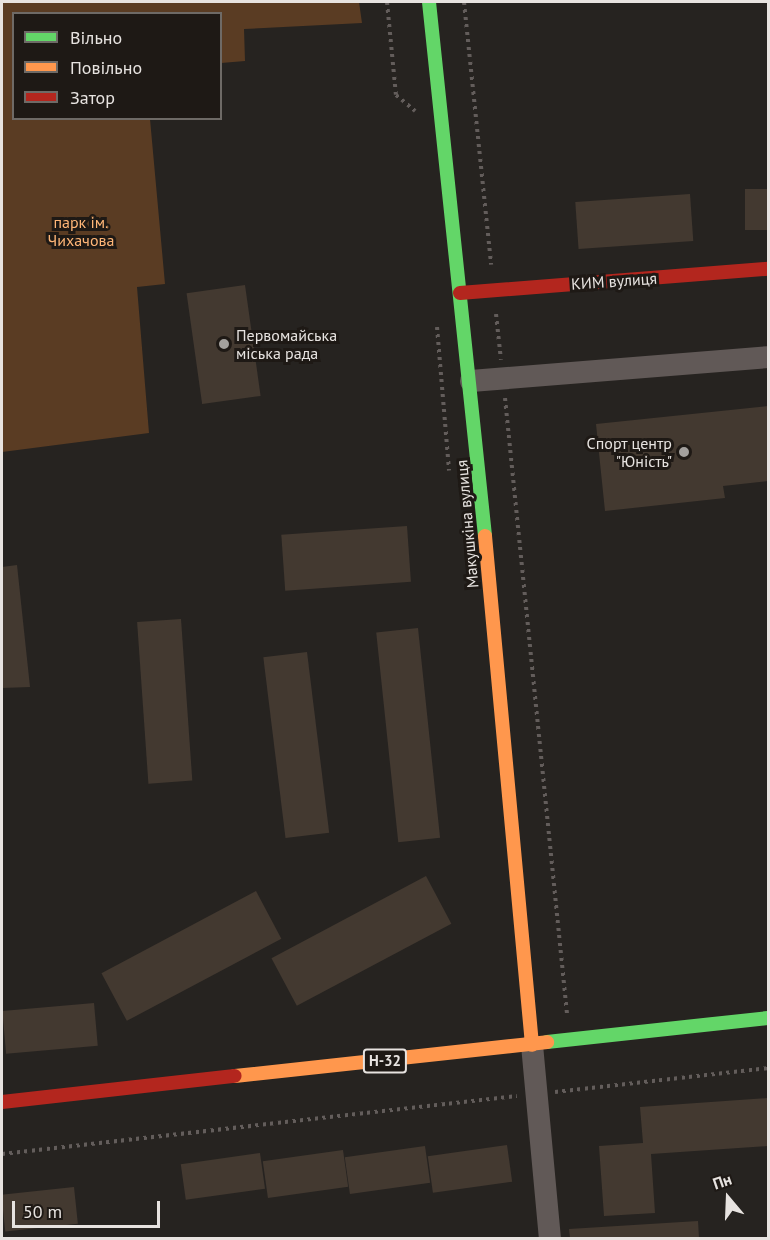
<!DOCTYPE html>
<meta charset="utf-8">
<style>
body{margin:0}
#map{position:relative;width:770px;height:1240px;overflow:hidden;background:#262320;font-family:"PT Sans",sans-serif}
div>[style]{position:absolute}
.green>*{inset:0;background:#5a3c23}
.building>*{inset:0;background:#433930;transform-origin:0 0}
.path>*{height:4px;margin-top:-2px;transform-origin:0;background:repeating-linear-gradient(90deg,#635d5b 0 3px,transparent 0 7.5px)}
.street>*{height:22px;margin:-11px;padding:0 11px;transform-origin:11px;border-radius:11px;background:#615957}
.fast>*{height:14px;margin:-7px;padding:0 7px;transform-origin:7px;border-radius:7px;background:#63d668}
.slow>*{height:14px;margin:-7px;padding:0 7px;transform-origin:7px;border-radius:7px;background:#ff974d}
.jam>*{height:14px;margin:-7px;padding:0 7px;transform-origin:7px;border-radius:7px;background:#b3261e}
.dots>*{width:16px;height:16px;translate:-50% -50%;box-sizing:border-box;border:3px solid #1e1915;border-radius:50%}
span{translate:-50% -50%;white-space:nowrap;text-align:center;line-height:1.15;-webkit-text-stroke:6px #1e1915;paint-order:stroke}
.shield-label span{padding:2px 4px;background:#1e1915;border:2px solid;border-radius:4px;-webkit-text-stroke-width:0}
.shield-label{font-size:15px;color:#e7e3e0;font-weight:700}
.park-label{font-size:16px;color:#ffb677}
.street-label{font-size:16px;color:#e7e3e0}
.poi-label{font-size:16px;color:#e7e3e0}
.left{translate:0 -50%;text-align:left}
.right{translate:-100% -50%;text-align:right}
.frame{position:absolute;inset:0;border:3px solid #e7e3e0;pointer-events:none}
.legend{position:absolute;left:12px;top:12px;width:210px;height:108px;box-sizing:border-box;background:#1e1915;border:2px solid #6e6a66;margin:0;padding:8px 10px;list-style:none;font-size:18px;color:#e7e3e0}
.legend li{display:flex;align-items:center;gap:12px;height:30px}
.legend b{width:30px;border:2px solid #6e6a66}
.north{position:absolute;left:698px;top:1168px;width:60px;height:60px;-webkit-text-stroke:4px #1e1915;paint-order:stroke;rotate:341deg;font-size:16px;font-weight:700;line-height:24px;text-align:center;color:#e7e3e0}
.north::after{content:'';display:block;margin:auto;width:21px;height:27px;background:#e7e3e0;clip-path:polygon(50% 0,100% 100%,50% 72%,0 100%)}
.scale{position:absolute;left:12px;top:1201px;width:148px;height:27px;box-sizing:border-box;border:3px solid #e7e3e0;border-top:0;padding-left:8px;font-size:18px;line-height:21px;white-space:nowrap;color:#e7e3e0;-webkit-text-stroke:4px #1e1915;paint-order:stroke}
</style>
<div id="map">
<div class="green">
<i style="clip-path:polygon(2px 2px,359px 2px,362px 23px,244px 29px,245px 61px,221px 63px,220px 14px,14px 14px,14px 118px,150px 119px,165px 284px,137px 287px,149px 433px,2px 452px)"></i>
</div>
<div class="building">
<i style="left:768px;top:189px;width:41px;height:23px;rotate:90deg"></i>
<i style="left:690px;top:194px;width:47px;height:115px;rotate:86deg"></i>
<i style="left:245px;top:285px;width:112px;height:59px;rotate:82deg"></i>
<i style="clip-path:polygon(768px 406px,768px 481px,723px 486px,725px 498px,605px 511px,596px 424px)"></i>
<i style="left:407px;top:526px;width:56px;height:126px;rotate:86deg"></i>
<i style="clip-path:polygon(17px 565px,30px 687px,2px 688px,2px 567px)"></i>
<i style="left:181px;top:619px;width:162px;height:44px;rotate:86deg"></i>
<i style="left:418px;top:628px;width:211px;height:42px;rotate:84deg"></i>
<i style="left:307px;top:652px;width:182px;height:44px;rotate:83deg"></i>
<i style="left:426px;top:876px;width:54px;height:175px;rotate:62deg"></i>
<i style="left:256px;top:891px;width:54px;height:175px;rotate:62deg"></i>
<i style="left:94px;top:1003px;width:43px;height:92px;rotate:85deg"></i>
<i style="clip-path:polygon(768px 1098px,768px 1146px,651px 1154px,655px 1213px,604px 1216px,599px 1146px,643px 1143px,640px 1107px)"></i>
<i style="left:507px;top:1145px;width:37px;height:80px;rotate:82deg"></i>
<i style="left:425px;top:1146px;width:37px;height:81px;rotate:82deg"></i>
<i style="left:343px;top:1150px;width:37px;height:81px;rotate:82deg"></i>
<i style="left:260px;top:1153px;width:36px;height:80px;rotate:82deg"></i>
<i style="left:74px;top:1187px;width:37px;height:73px;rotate:84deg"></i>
<i style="clip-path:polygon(698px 1221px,699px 1238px,570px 1238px,569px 1229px)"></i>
</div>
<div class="path">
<i style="left:387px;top:2px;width:93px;rotate:84.5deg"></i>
<i style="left:396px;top:95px;width:25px;rotate:40deg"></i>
<i style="left:464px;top:2px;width:264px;rotate:84.1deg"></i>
<i style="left:496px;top:314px;width:46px;rotate:83.8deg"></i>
<i style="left:437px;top:327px;width:144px;rotate:85.2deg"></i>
<i style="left:505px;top:398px;width:619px;rotate:84.25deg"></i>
<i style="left:555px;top:1092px;width:214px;rotate:-6.4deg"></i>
<i style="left:2px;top:1154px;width:518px;rotate:-6.43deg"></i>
</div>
<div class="street">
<i style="left:471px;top:381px;width:298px;rotate:-4.6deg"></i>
<i style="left:532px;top:1045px;width:194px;rotate:84.7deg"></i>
</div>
<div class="fast">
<i style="left:429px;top:2px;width:537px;rotate:84.01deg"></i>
<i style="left:547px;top:1042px;width:222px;rotate:-6.2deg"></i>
</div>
<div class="slow">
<i style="left:485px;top:536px;width:511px;rotate:84.72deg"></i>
<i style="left:235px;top:1076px;width:314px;rotate:-6.2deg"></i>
</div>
<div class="jam">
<i style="left:460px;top:293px;width:309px;rotate:-4.5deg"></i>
<i style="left:2px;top:1102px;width:234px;rotate:-6.4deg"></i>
</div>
<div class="dots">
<i style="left:224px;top:344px;background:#a3a09d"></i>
<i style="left:684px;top:452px;background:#a3a09d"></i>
</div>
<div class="shield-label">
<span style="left:385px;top:1061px">Н-32</span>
</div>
<div class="park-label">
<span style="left:81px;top:231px">парк ім.<br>Чихачова</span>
</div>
<div class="street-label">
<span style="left:614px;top:281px;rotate:-4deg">КИМ вулиця</span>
<span style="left:467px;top:524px;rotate:-95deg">Макушкіна вулиця</span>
</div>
<div class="poi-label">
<span class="left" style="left:236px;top:344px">Первомайська<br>міська рада</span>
<span class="right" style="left:672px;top:452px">Спорт центр<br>"Юність"</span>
</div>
<div class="frame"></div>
<ul class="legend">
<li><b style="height:8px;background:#63d668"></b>Вільно</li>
<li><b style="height:8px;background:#ff974d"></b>Повільно</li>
<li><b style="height:8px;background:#b3261e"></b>Затор</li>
</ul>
<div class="north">Пн</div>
<div class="scale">50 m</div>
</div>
